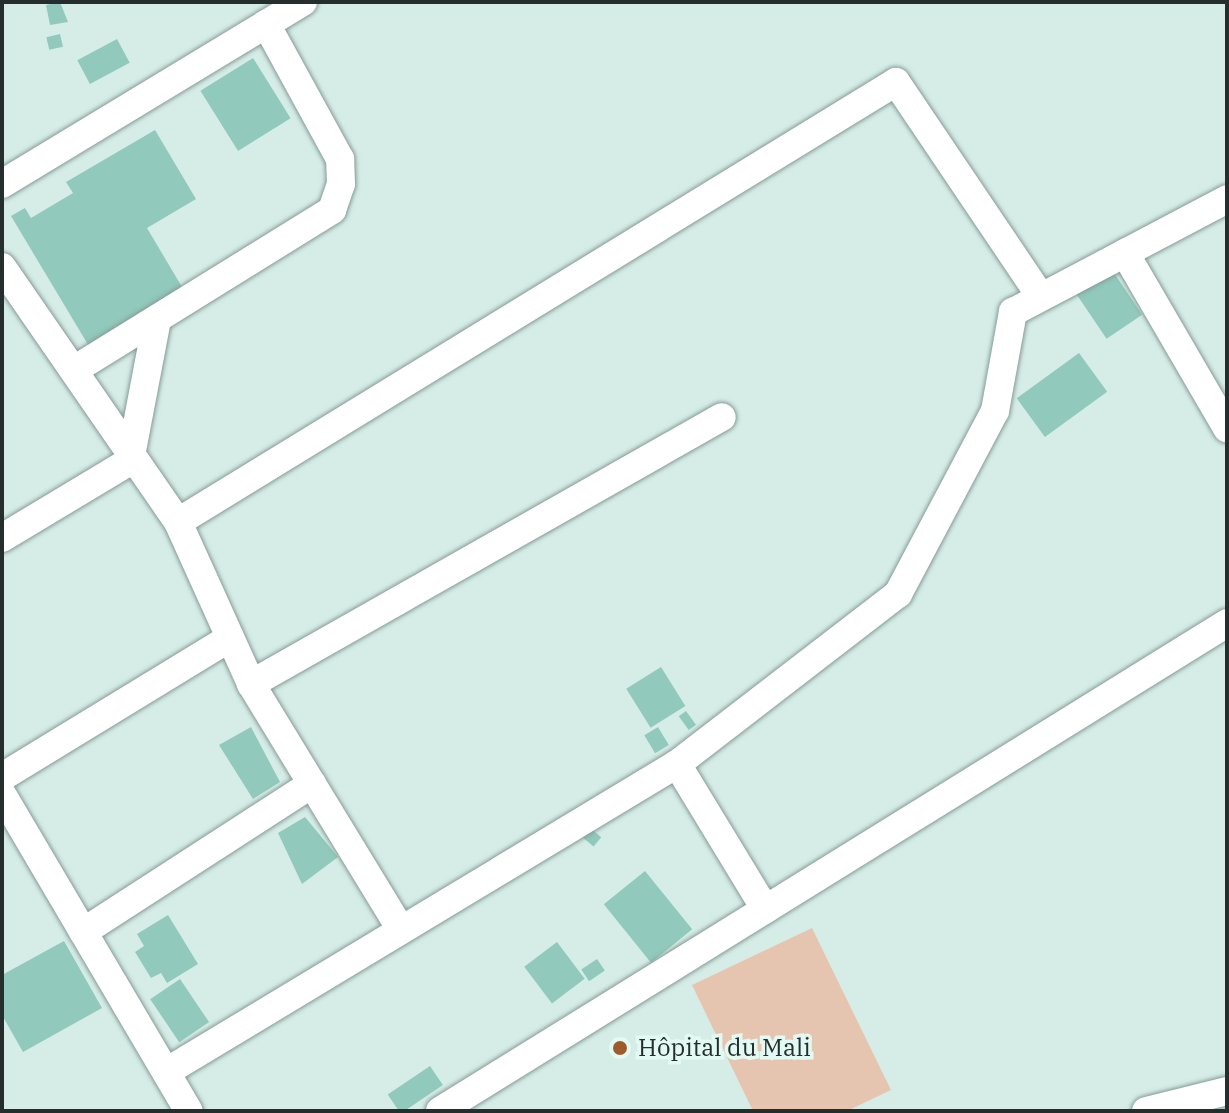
<!DOCTYPE html>
<meta charset="utf-8">
<style>
body{margin:0}
#map{position:relative;width:1229px;height:1113px;overflow:hidden;background:#d6ede7;font-family:"IBM Plex Serif",serif}
div>[style]{position:absolute}
.green>*{inset:0;background:#e5c5b0}
.building>*{inset:0;background:#91c9bc;transform-origin:0 0}
.roads{filter:drop-shadow(0 0 2px #869b96) drop-shadow(0 0 2px #869b96)}
.minor>*{height:28px;margin:-14px;padding:0 14px;transform-origin:14px;border-radius:14px;background:#fff}
.dots>*{width:22px;height:22px;translate:-50% -50%;box-sizing:border-box;border:4px solid #e3faf4;border-radius:50%}
span{translate:-50% -50%;white-space:nowrap;text-align:center;line-height:1.15;-webkit-text-stroke:7px #e3faf4;paint-order:stroke}
.poi-label{font-size:24px;color:#252e2c}
.left{translate:0 -50%;text-align:left}
.frame{position:absolute;inset:0;border:4px solid #252e2c;pointer-events:none}
</style>
<div id="map">
<div class="green">
<i style="clip-path:polygon(812px 928px,891px 1090px,847px 1111px,753px 1111px,692px 985px)"></i>
</div>
<div class="building">
<i style="clip-path:polygon(60px 2px,68px 22px,50px 25px,46px 5px)"></i>
<i style="left:60px;top:34px;width:13px;height:14px;rotate:77deg"></i>
<i style="left:117px;top:39px;width:27px;height:45px;rotate:62deg"></i>
<i style="left:253px;top:58px;width:71px;height:62px;rotate:58deg"></i>
<i style="clip-path:polygon(155px 130px,196px 199px,147px 228px,185px 292px,90px 348px,11px 216px,25px 208px,31px 218px,73px 193px,66px 182px)"></i>
<i style="left:1112px;top:270px;width:54px;height:43px;rotate:56deg"></i>
<i style="left:1079px;top:353px;width:48px;height:77px;rotate:54deg"></i>
<i style="left:661px;top:667px;width:46px;height:41px;rotate:58deg"></i>
<i style="left:686px;top:711px;width:17px;height:9px;rotate:54deg"></i>
<i style="clip-path:polygon(251px 727px,280px 782px,253px 799px,219px 745px)"></i>
<i style="left:658px;top:727px;width:21px;height:16px;rotate:59deg"></i>
<i style="clip-path:polygon(305px 817px,338px 857px,302px 884px,278px 833px)"></i>
<i style="left:589px;top:827px;width:16px;height:12px;rotate:40deg"></i>
<i style="left:645px;top:871px;width:75px;height:53px;rotate:51deg"></i>
<i style="clip-path:polygon(168px 915px,198px 964px,167px 983px,161px 973px,151px 978px,135px 952px,144px 946px,137px 934px)"></i>
<i style="clip-path:polygon(64px 941px,102px 1008px,23px 1052px,2px 1015px,2px 975px)"></i>
<i style="left:557px;top:942px;width:46px;height:41px;rotate:53deg"></i>
<i style="left:597px;top:959px;width:14px;height:19px;rotate:56deg"></i>
<i style="left:180px;top:979px;width:52px;height:36px;rotate:56deg"></i>
<i style="left:430px;top:1066px;width:23px;height:51px;rotate:56deg"></i>
</div>
<div class="roads">
<div class="minor">
<i style="left:2px;top:184px;width:352px;rotate:-31.2deg"></i>
<i style="left:1125px;top:253px;width:203px;rotate:59.8deg"></i>
<i style="left:2px;top:267px;width:310px;rotate:55.4deg"></i>
<i style="left:178px;top:522px;width:178px;rotate:65.7deg"></i>
<i style="left:251px;top:684px;width:288px;rotate:58.6deg"></i>
<i style="left:74px;top:370px;width:304px;rotate:-31.8deg"></i>
<i style="left:332px;top:210px;width:28px;rotate:-71deg"></i>
<i style="left:341px;top:184px;width:25px;rotate:-92deg"></i>
<i style="left:340px;top:159px;width:154px;rotate:-118.7deg"></i>
<i style="left:178px;top:522px;width:842px;rotate:-31.5deg"></i>
<i style="left:896px;top:82px;width:259px;rotate:56deg"></i>
<i style="left:2px;top:538px;width:149px;rotate:-31deg"></i>
<i style="left:130px;top:461px;width:144px;rotate:-79.2deg"></i>
<i style="left:251px;top:684px;width:541px;rotate:-29.55deg"></i>
<i style="left:677px;top:764px;width:170px;rotate:58.7deg"></i>
<i style="left:2px;top:777px;width:267px;rotate:-31.4deg"></i>
<i style="left:2px;top:794px;width:368px;rotate:59.5deg"></i>
<i style="left:83px;top:932px;width:273px;rotate:-32.9deg"></i>
<i style="left:166px;top:1072px;width:597px;rotate:-31.08deg"></i>
<i style="left:677px;top:764px;width:279px;rotate:-37.6deg"></i>
<i style="left:898px;top:594px;width:207px;rotate:-62.1deg"></i>
<i style="left:995px;top:411px;width:101px;rotate:-79.7deg"></i>
<i style="left:1013px;top:312px;width:242px;rotate:-27.8deg"></i>
<i style="left:440px;top:1111px;width:926px;rotate:-31.8deg"></i>
<i style="left:1146px;top:1111px;width:83px;rotate:-13.9deg"></i>
</div>
</div>
<div class="dots">
<i style="left:620px;top:1048px;background:#9e5b2b"></i>
</div>
<div class="poi-label">
<span class="left" style="left:638px;top:1048px">Hôpital du Mali</span>
</div>
<div class="frame"></div>
</div>
